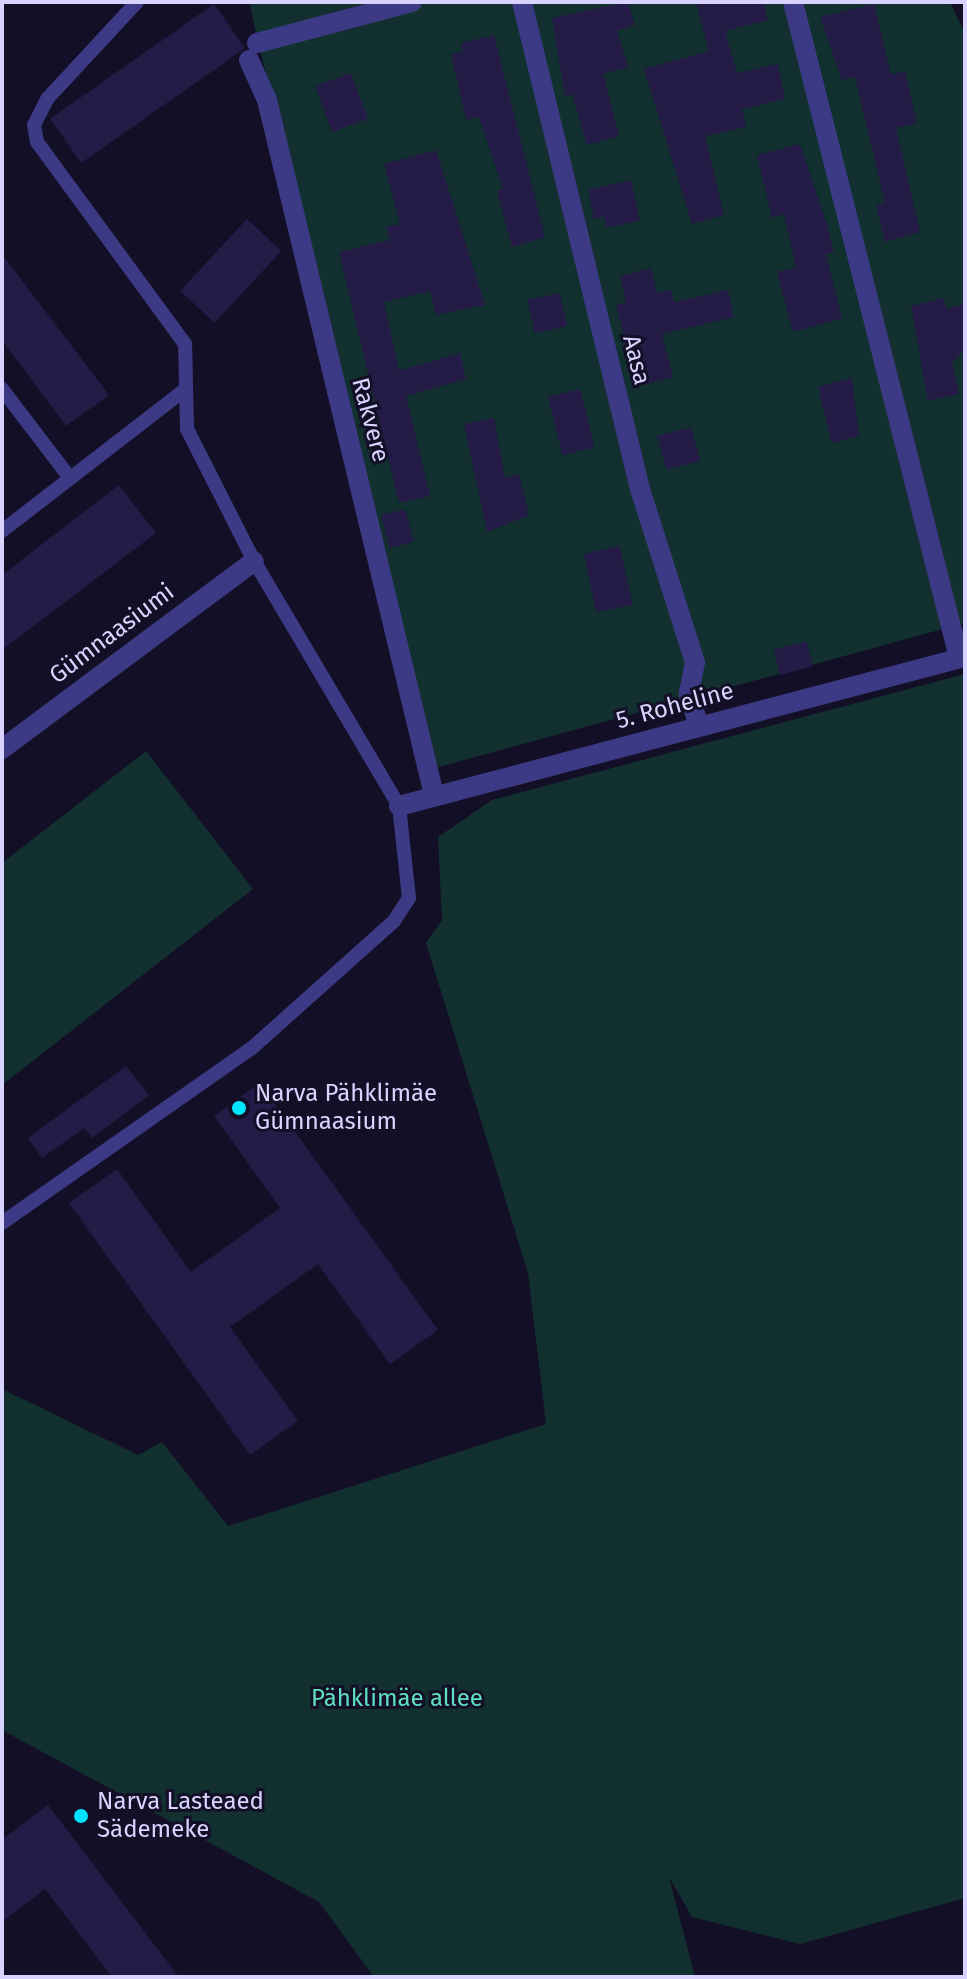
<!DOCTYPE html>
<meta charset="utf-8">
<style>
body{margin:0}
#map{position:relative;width:967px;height:1979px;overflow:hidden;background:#130f26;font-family:"Fira Sans",sans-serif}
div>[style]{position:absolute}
.green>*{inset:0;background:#12302f}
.building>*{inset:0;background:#241b47;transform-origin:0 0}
.service>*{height:14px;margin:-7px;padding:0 7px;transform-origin:7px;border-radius:7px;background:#3d3a85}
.minor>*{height:20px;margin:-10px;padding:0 10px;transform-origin:10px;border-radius:10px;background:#3d3a85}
.dots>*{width:22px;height:22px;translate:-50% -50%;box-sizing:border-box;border:4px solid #130f26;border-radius:50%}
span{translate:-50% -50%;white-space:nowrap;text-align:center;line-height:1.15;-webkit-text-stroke:6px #130f26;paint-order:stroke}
.street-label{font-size:24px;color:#d9d4ff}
.poi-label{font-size:24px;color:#d9d4ff}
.left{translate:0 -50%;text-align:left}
.park-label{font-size:24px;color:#5fe0c0}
.frame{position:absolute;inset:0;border:4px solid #d9d4ff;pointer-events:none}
</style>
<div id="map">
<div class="green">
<i style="clip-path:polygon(249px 2px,950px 2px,965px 34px,965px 623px,428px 770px)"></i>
<i style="clip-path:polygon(965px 674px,965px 1898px,800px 1944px,692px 1917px,669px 1877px,695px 1977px,374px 1977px,319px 1902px,2px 1730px,2px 1389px,138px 1455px,162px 1442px,228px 1526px,546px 1424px,528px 1273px,426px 943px,442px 920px,438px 837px,492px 800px)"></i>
<i style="clip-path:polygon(146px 751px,253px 889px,2px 1085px,2px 863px)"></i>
</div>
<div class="building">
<i style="clip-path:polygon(628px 2px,635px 25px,617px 31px,628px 67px,603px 74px,619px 136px,587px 145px,572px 94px,565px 96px,552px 18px)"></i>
<i style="clip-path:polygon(696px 2px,764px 2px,768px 20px,725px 31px,737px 73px,778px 64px,785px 99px,742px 109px,746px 127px,705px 136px,724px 215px,692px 224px,644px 69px,709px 51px)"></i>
<i style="left:214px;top:4px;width:54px;height:200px;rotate:55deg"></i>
<i style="clip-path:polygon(874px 4px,891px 75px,905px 71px,917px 123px,896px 128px,920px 232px,885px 242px,876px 205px,885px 203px,855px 77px,842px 80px,820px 17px)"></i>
<i style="clip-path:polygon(494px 35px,545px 237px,512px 247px,497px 191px,503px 189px,479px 117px,466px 120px,451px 54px,463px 52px,461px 43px)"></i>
<i style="left:351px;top:73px;width:49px;height:38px;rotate:70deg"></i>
<i style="clip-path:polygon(800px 144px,828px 228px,834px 252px,826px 254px,842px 318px,793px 332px,777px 272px,796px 267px,784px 214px,772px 218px,757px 155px)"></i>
<i style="clip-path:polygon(436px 150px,485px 305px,436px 315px,430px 291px,384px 302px,399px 371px,460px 353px,466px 379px,406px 396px,430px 496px,399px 503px,339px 252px,390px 240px,386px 227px,400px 224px,384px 164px)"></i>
<i style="clip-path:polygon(631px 180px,640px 220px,607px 228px,604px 217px,594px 219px,588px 190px)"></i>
<i style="left:247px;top:219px;width:47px;height:98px;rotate:43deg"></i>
<i style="clip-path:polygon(2px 254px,109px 395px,66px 426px,2px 340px)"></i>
<i style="clip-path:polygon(651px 268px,657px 293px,671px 290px,674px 302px,728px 290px,734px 317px,662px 334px,673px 377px,644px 385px,640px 369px,633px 371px,616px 305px,626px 302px,620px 276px)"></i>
<i style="left:560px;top:293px;width:34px;height:33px;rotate:78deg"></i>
<i style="clip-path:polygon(944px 298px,946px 309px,965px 304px,965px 348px,952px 363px,959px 394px,928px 401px,911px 306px)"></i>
<i style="clip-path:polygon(852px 378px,859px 436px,832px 443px,818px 387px)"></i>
<i style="left:580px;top:389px;width:60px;height:33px;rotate:76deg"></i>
<i style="clip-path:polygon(494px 418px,505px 478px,519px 474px,529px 515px,487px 532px,464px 424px)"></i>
<i style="left:691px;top:427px;width:35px;height:35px;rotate:75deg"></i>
<i style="clip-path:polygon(119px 485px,156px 533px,2px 650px,2px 575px)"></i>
<i style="left:405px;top:509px;width:34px;height:25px;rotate:75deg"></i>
<i style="left:620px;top:546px;width:60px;height:37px;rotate:78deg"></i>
<i style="left:806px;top:641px;width:26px;height:34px;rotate:74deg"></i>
<i style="clip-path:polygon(126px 1066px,149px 1095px,92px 1138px,84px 1128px,42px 1158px,28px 1138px)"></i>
<i style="clip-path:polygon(260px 1083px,438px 1330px,390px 1364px,318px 1264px,230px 1327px,298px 1421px,250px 1455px,69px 1203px,117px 1169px,191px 1272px,280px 1208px,214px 1116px)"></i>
<i style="clip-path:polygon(48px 1805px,179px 1977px,112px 1977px,45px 1889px,2px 1922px,2px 1840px)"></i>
</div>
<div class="service">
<i style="left:2px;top:389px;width:112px;rotate:52.6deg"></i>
<i style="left:2px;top:531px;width:227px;rotate:-37.7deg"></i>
<i style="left:2px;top:1223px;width:305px;rotate:-35deg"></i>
<i style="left:252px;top:1048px;width:191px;rotate:-41.8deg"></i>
<i style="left:394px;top:921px;width:27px;rotate:-57deg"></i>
<i style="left:409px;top:898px;width:93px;rotate:-96.2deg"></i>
<i style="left:399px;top:806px;width:285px;rotate:-120.6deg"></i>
<i style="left:254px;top:561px;width:148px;rotate:-116.9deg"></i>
<i style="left:187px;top:429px;width:85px;rotate:-91.3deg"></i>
<i style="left:185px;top:344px;width:250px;rotate:-126.2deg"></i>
<i style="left:37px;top:142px;width:17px;rotate:-100deg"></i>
<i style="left:34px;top:125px;width:30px;rotate:-63deg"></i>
<i style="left:48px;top:98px;width:131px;rotate:-47.2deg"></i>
</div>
<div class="minor">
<i style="left:522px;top:2px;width:501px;rotate:76.38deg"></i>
<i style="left:640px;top:489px;width:182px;rotate:72.4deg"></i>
<i style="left:695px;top:662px;width:33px;rotate:101deg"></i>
<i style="left:689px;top:694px;width:34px;rotate:73deg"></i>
<i style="left:793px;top:2px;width:677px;rotate:75.8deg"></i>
<i style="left:257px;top:43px;width:160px;rotate:-14.8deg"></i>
<i style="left:249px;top:60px;width:44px;rotate:65.8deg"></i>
<i style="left:267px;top:100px;width:715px;rotate:76.49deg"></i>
<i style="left:2px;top:749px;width:314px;rotate:-36.7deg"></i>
<i style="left:399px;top:806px;width:585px;rotate:-14.75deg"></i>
</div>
<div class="dots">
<i style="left:239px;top:1108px;background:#00e5ff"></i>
<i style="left:81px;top:1816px;background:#00e5ff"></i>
</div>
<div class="street-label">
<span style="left:636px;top:360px;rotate:76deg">Aasa</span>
<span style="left:370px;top:420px;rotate:75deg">Rakvere</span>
<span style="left:112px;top:634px;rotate:-37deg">Gümnaasiumi</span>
<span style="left:675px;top:706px;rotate:-15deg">5. Roheline</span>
</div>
<div class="poi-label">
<span class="left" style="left:255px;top:1108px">Narva Pähklimäe<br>Gümnaasium</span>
<span class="left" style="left:97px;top:1816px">Narva Lasteaed<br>Sädemeke</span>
</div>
<div class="park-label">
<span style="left:397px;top:1699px">Pähklimäe allee</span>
</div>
<div class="frame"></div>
</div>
